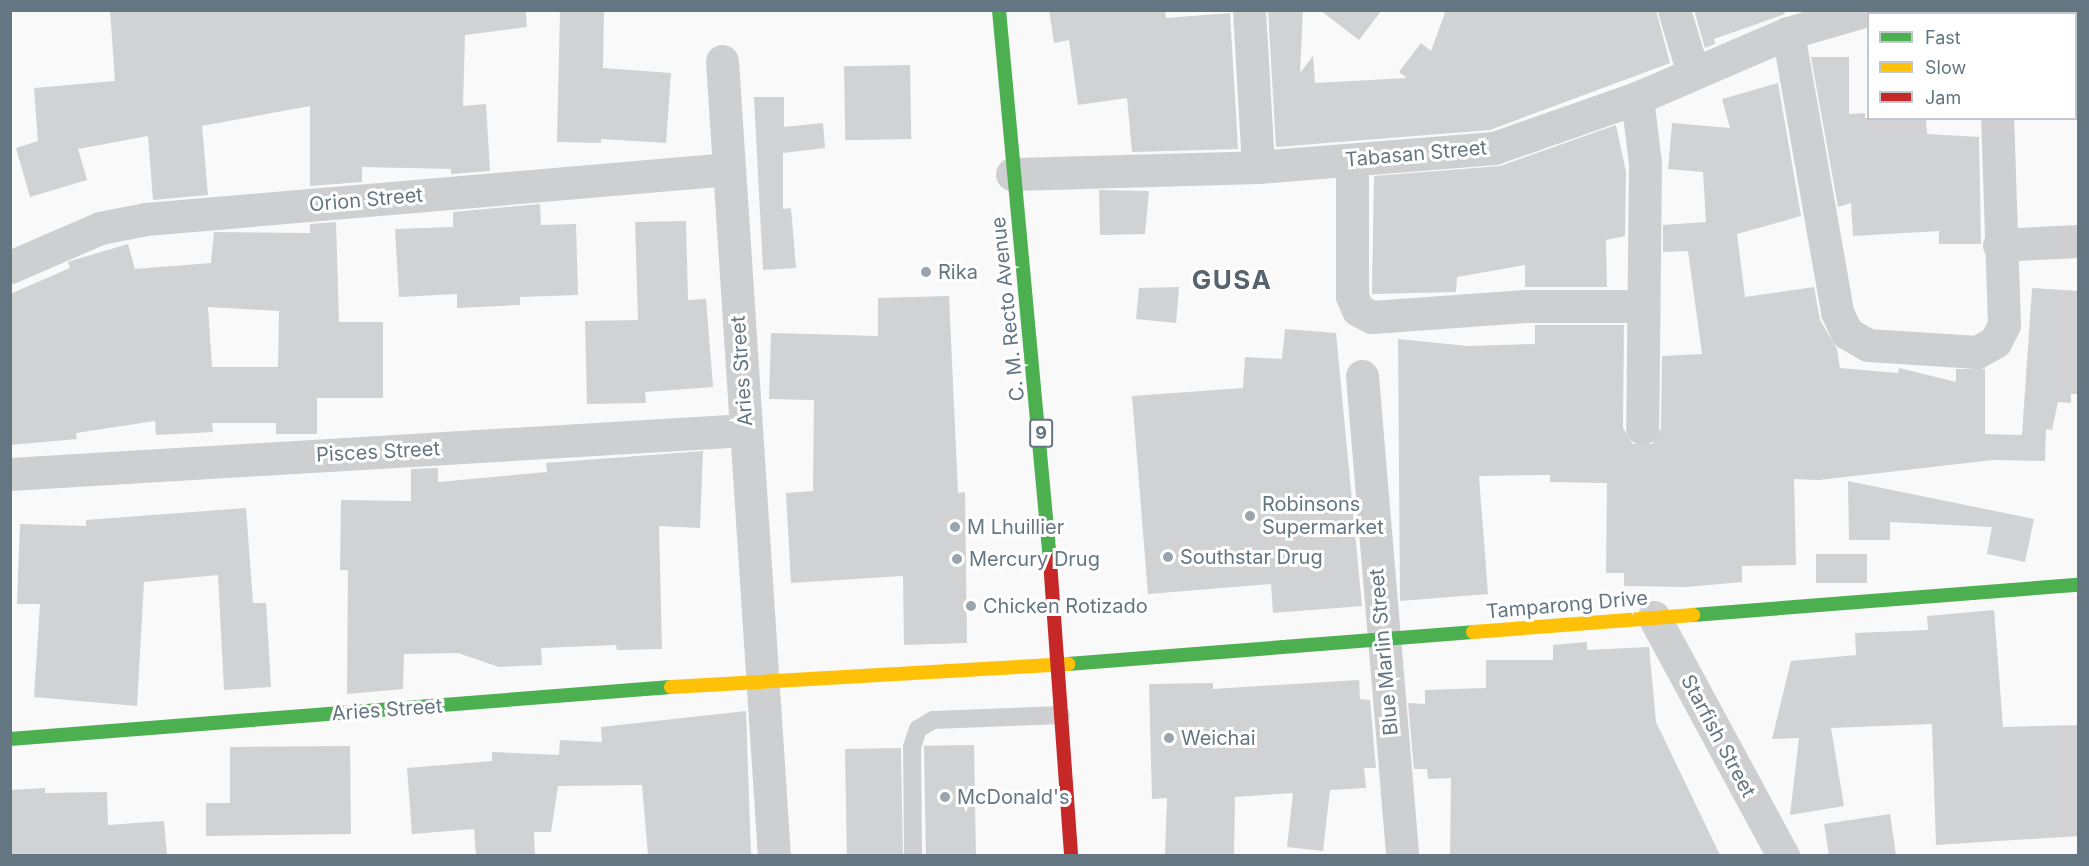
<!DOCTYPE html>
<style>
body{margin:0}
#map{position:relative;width:2089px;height:866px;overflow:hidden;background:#f9f9f9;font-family:Inter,sans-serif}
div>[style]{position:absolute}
.building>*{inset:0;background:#d0d2d3;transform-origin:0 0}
.lane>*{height:18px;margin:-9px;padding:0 9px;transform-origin:9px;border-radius:9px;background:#cecfd0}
.street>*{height:33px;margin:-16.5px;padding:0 16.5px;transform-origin:16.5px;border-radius:16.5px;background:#cecfd0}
.fast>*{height:14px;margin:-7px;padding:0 7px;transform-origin:7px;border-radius:7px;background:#4caf50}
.slow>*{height:14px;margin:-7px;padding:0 7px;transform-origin:7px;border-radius:7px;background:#ffc107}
.jam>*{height:14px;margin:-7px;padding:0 7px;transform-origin:7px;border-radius:7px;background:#c62828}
.dots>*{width:16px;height:16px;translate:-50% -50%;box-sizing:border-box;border:3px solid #fff;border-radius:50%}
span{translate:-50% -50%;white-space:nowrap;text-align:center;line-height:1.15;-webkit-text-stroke:6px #fff;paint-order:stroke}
.shield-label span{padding:2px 4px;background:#fff;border:2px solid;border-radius:4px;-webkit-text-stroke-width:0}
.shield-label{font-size:18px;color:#657683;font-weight:700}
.street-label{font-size:20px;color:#657683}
.poi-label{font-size:20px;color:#657683}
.left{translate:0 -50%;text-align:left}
.district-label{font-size:26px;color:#57646e;font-weight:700;letter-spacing:1.5px}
.frame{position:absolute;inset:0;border:12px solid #657683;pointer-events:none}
.legend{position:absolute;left:1867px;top:12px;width:210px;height:108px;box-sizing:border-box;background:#fff;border:2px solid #c1c8cd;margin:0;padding:8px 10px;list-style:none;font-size:18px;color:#657683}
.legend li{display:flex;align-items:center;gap:12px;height:30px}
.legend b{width:30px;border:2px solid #c1c8cd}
</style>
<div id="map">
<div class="building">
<i style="clip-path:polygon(110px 10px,526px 10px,527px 27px,465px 35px,463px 106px,486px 104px,490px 171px,451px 174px,451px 169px,362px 167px,362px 182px,310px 186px,310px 106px,202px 126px,208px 195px,153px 200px,148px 136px,78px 149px,87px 180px,30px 197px,16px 148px,38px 141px,34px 88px,115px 81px)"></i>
<i style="clip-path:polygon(560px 10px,604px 10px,603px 68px,671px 73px,666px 143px,601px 139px,601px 143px,557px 142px)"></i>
<i style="clip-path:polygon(1049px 10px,1165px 10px,1166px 18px,1230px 13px,1238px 149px,1132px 152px,1127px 98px,1078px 105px,1069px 40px,1054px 43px)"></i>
<i style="clip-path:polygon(1268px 10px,1303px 10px,1300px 73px,1313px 56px,1315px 83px,1407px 78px,1399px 72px,1421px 43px,1431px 51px,1446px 10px,1656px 10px,1670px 63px,1490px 130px,1276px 147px)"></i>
<i style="clip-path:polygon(1320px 10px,1382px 10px,1359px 40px)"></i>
<i style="clip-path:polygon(1694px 10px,1784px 10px,1785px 14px,1714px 39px,1715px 44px,1705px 48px)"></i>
<i style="clip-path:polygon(1811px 57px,1849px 57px,1849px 114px,1865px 113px,1865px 118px,1926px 118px,1927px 134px,1979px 137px,1981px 244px,1939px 244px,1939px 231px,1853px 236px,1851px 203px,1838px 207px)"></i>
<i style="left:910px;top:65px;width:74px;height:66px;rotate:89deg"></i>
<i style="clip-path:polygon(1778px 83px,1801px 216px,1737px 234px,1745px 297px,1814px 287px,1820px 320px,1837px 349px,1840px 368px,1898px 373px,1899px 368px,1956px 382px,1956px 369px,1985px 369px,1985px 434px,2022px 435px,2032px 288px,2079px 291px,2079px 394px,2071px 394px,2071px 403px,2058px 402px,2052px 430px,2046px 429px,2045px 461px,1993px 460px,1819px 480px,1794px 479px,1796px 565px,1742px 566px,1742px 582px,1686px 587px,1624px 586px,1624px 573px,1606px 573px,1607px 483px,1550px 482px,1550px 475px,1479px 476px,1488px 594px,1400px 601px,1398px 339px,1468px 346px,1535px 344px,1535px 325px,1624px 325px,1623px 428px,1633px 444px,1652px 444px,1661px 428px,1662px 356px,1702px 354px,1688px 251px,1663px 252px,1663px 225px,1706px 222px,1703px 172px,1668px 169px,1672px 123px,1730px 128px,1722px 99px)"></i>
<i style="clip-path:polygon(754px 97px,784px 97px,784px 127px,823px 123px,825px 148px,783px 153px,783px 209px,791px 208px,796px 268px,763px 270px)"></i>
<i style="clip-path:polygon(1616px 125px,1626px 172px,1625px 236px,1606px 240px,1607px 287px,1525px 287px,1525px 265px,1457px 277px,1456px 292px,1372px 294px,1374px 176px,1500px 166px)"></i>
<i style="clip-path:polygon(1099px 190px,1149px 191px,1145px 234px,1100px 235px)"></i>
<i style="clip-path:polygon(540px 204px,541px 225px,576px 224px,578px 295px,520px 297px,520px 305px,457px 308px,457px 294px,399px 297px,395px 229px,453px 227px,453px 212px)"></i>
<i style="clip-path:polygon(686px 221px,688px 300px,706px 299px,713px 387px,645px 392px,646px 403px,587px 404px,585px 321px,638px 320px,635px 222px)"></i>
<i style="clip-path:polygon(evenodd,336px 222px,339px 322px,383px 322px,383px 398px,317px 398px,317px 434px,276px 434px,276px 423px,212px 423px,213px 432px,156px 435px,155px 421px,76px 433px,77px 439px,10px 445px,10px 294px,70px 268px,68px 262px,74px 260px,128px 244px,135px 269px,211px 263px,214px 232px,310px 233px,310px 224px,336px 222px,208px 307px,279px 311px,278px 367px,212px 367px,208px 307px)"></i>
<i style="clip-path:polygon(1179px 287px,1176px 323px,1136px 319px,1139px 288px)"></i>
<i style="clip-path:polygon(949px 296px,958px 493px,965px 492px,967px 643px,904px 645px,903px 576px,791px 583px,786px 493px,813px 491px,814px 400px,769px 399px,771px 333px,878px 336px,878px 298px)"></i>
<i style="clip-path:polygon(1285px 329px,1336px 333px,1362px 606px,1273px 613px,1271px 584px,1148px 594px,1132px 396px,1243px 388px,1245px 357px,1282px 359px)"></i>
<i style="clip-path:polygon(703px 451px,700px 528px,659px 526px,662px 649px,617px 650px,616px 645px,541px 648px,542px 665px,499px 667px,458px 653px,404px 654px,403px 689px,347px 694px,348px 570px,340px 570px,341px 500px,411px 501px,411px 469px,438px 468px,438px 482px,547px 472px,546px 463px)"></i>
<i style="clip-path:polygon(1848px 481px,2034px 519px,2025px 562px,1987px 554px,1992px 527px,1890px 522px,1890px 540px,1849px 540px)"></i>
<i style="clip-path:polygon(246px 508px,253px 603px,266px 603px,271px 687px,224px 690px,218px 575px,144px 582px,137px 706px,34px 697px,40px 604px,17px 604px,20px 524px,86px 526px,86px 520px)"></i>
<i style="left:1867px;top:554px;width:29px;height:51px;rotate:90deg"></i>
<i style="clip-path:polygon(1994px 610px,2003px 727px,2079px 725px,2079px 836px,1936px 845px,1932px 724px,1831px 728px,1844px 806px,1790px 815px,1799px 738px,1772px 739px,1791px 661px,1856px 655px,1855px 633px,1928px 630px,1927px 616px)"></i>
<i style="clip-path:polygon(1587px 642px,1587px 650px,1649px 647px,1656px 722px,1720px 855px,1450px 855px,1451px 778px,1428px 779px,1427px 769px,1414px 769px,1408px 703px,1425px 704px,1425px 690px,1486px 688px,1486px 660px,1553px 660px,1553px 645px)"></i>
<i style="clip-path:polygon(1359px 680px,1360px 699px,1370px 700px,1376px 768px,1364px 768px,1366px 788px,1330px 790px,1323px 851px,1287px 847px,1293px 793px,1235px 797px,1234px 855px,1165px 855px,1167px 798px,1152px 799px,1149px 684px,1213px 683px,1213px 689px)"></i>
<i style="clip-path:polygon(746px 711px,751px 855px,648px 855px,642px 785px,558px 786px,551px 832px,534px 832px,535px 855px,476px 855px,474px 829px,412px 834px,407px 768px,492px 761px,492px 752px,559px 755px,560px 740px,602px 742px,601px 727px)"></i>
<i style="left:974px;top:745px;width:110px;height:50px;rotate:89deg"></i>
<i style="clip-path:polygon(350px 746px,351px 834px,206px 836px,206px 803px,230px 803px,230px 747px)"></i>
<i style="left:901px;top:748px;width:107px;height:56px;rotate:89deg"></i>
<i style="clip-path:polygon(45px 788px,45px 793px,107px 792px,108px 825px,164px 821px,167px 855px,10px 855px,10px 790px)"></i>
<i style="clip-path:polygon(1890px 814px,1896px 855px,1829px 855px,1824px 824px)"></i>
</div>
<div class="lane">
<i style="left:913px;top:856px;width:109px;rotate:-90.5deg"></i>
<i style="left:912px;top:747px;width:19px;rotate:-72deg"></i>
<i style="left:918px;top:729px;width:17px;rotate:-31deg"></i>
<i style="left:933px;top:720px;width:128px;rotate:-2.2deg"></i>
</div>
<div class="street">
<i style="left:1249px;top:10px;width:157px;rotate:86.7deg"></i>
<i style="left:1674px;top:10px;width:66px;rotate:73.2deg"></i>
<i style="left:1995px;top:10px;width:4px;rotate:90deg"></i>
<i style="left:1788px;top:33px;width:283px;rotate:80deg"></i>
<i style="left:1837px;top:312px;width:23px;rotate:65deg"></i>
<i style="left:1847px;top:333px;width:24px;rotate:30deg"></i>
<i style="left:1868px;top:345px;width:109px;rotate:3.7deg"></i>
<i style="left:1977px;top:352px;width:21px;rotate:-29deg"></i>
<i style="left:1995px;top:342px;width:19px;rotate:-62deg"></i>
<i style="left:2004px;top:325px;width:207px;rotate:-91.9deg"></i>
<i style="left:722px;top:61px;width:797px;rotate:86.26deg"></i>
<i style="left:1637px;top:98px;width:65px;rotate:83deg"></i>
<i style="left:1645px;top:163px;width:265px;rotate:90.6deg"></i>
<i style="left:1352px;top:160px;width:136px;rotate:90deg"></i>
<i style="left:1352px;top:296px;width:15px;rotate:67deg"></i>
<i style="left:1358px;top:310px;width:16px;rotate:27deg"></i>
<i style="left:1372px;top:317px;width:154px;rotate:-4.1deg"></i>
<i style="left:1526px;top:306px;width:117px"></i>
<i style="left:1012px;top:174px;width:246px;rotate:-1.6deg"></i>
<i style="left:1258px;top:167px;width:237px;rotate:-4.6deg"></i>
<i style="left:1494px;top:148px;width:151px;rotate:-19.3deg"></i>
<i style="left:1637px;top:98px;width:164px;rotate:-23.3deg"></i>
<i style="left:1788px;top:33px;width:82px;rotate:-16.2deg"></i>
<i style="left:1999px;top:245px;width:79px;rotate:-2.9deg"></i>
<i style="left:10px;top:267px;width:98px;rotate:-23.4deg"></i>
<i style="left:100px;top:228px;width:47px;rotate:-11.1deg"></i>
<i style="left:146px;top:219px;width:585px;rotate:-4.9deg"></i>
<i style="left:1362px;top:376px;width:482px;rotate:85.2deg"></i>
<i style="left:10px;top:474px;width:737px;rotate:-3.42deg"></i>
<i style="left:1654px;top:617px;width:272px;rotate:61.6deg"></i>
</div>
<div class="fast">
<i style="left:999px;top:10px;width:553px;rotate:84.71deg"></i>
<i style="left:1693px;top:615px;width:386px;rotate:-4.5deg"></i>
<i style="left:1068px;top:664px;width:406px;rotate:-4.5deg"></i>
<i style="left:10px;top:739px;width:663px;rotate:-4.5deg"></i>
</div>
<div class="slow">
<i style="left:1473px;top:632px;width:221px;rotate:-4.4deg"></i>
<i style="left:671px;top:687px;width:398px;rotate:-3.3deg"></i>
</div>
<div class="jam">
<i style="left:1050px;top:561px;width:296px;rotate:85.9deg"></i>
</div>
<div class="dots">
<i style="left:926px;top:272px;background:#99a4ac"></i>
<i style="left:1250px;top:516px;background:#99a4ac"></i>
<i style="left:955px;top:527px;background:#99a4ac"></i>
<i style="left:1168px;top:557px;background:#99a4ac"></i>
<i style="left:957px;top:559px;background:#99a4ac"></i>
<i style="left:971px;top:606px;background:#99a4ac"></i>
<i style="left:1169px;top:738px;background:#99a4ac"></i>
<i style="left:945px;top:797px;background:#99a4ac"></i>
</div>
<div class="shield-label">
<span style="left:1041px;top:433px">9</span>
</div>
<div class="street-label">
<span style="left:1416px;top:154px;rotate:-5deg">Tabasan Street</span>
<span style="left:366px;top:200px;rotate:-5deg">Orion Street</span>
<span style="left:1008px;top:309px;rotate:-96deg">C. M. Recto Avenue</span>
<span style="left:742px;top:371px;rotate:-94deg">Aries Street</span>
<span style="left:378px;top:452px;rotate:-3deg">Pisces Street</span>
<span style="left:1567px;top:605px;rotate:-5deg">Tamparong Drive</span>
<span style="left:1384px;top:652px;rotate:-95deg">Blue Marlin Street</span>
<span style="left:387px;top:710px;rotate:-4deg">Aries Street</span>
<span style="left:1718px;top:736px;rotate:62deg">Starfish Street</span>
</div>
<div class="poi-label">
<span class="left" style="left:938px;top:272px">Rika</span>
<span class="left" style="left:1262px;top:516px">Robinsons<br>Supermarket</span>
<span class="left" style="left:967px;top:527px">M Lhuillier</span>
<span class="left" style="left:1180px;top:557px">Southstar Drug</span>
<span class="left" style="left:969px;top:559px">Mercury Drug</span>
<span class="left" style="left:983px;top:606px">Chicken Rotizado</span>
<span class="left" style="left:1181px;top:738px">Weichai</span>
<span class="left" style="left:957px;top:797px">McDonald's</span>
</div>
<div class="district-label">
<span style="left:1232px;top:280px">GUSA</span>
</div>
<div class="frame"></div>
<ul class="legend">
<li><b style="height:8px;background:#4caf50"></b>Fast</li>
<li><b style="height:8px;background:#ffc107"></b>Slow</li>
<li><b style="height:8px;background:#c62828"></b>Jam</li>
</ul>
</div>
